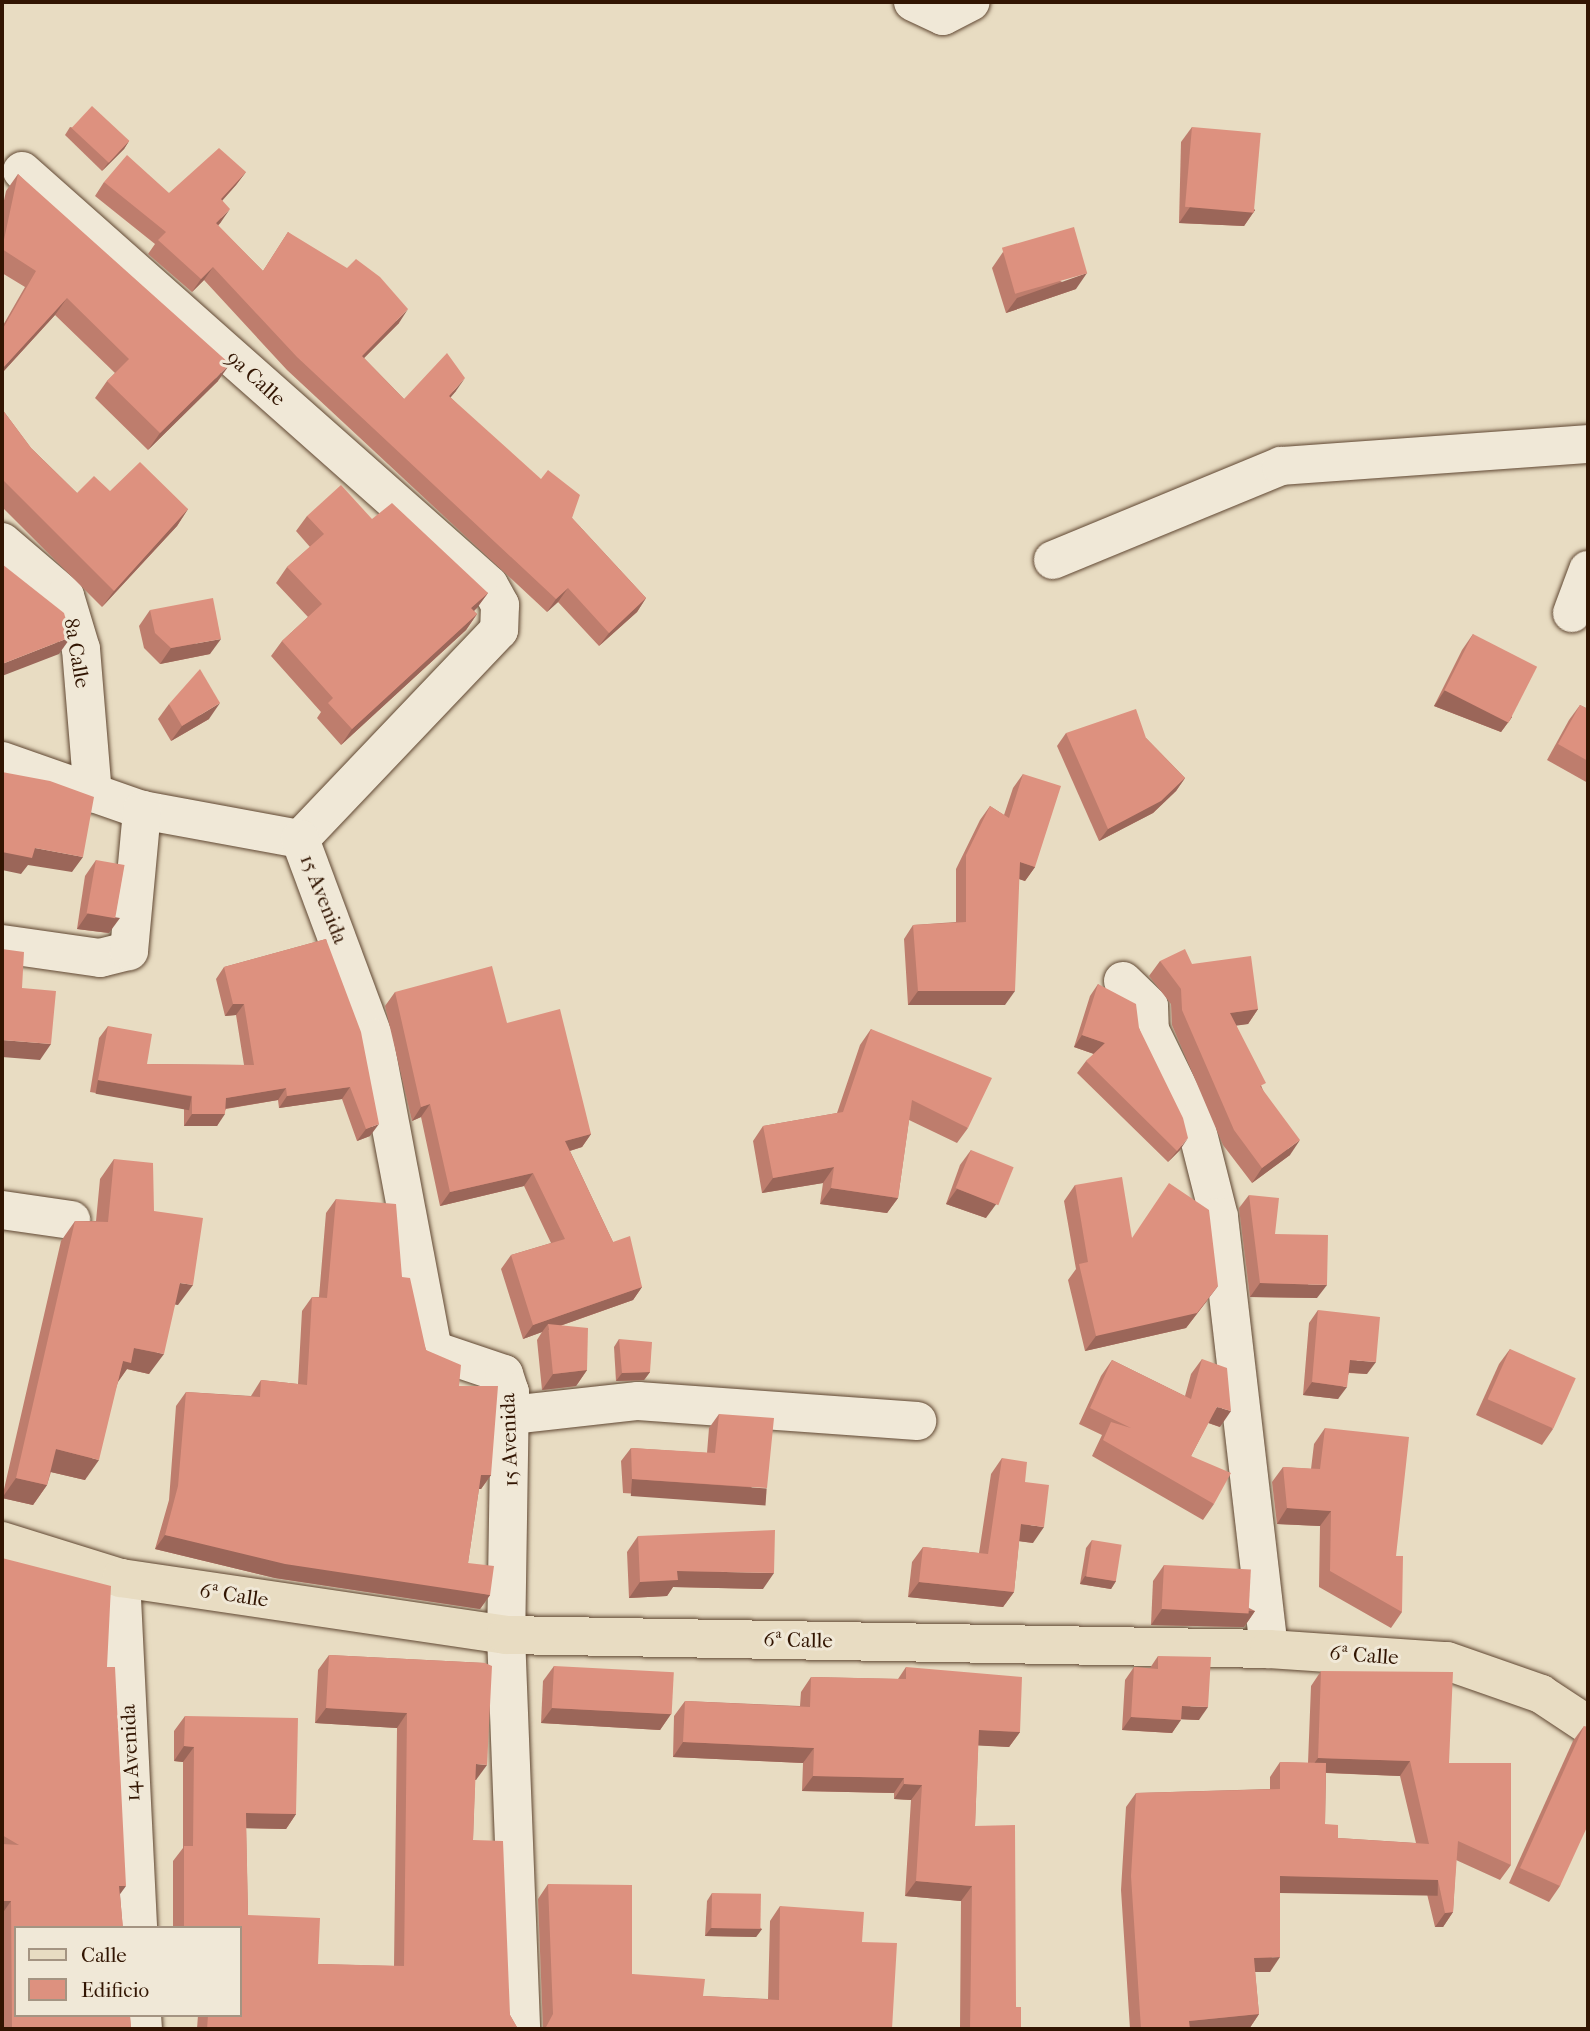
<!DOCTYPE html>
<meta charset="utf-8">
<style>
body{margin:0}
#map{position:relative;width:1590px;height:2031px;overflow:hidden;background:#e8dcc2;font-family:"IM FELL French Canon",serif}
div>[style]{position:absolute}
.roads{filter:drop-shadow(0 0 2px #604732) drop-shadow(0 0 2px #604732)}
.minor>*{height:38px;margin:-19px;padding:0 19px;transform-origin:19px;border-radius:19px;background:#f0e8d7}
.major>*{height:38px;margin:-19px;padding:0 19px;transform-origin:19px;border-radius:19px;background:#e8dcc2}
.wall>*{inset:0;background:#be7d6d}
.shaded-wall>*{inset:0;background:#9b6659;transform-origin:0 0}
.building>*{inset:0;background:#dd917f;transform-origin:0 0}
span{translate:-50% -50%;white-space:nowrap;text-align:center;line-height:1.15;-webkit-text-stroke:6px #f0e8d7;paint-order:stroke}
.street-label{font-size:21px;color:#321502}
.frame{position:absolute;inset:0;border:4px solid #321502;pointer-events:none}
.legend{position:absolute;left:14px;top:1926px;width:228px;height:91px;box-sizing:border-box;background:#f0e8d7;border:2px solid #a49482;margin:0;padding:9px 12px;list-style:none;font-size:21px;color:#321502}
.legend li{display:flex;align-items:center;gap:14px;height:35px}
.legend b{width:35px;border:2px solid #a49482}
</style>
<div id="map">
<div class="roads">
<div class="minor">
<i style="left:913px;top:2px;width:33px;rotate:25deg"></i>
<i style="left:943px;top:16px;width:31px;rotate:-27deg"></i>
<i style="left:22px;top:171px;width:624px;rotate:41.56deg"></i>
<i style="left:489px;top:585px;width:23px;rotate:61deg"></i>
<i style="left:500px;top:605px;width:25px;rotate:92deg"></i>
<i style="left:499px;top:630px;width:289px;rotate:133.6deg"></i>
<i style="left:2px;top:542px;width:83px;rotate:40.6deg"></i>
<i style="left:65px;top:596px;width:55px;rotate:73.2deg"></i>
<i style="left:81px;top:649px;width:145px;rotate:85.3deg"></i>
<i style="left:1053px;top:560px;width:247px;rotate:-22.4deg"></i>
<i style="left:1281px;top:466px;width:308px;rotate:-4.1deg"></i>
<i style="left:1572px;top:613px;width:46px;rotate:-69.6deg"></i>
<i style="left:2px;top:761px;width:148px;rotate:19.3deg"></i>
<i style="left:142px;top:810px;width:161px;rotate:10.4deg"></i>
<i style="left:300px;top:839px;width:212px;rotate:69.6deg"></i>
<i style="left:374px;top:1038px;width:318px;rotate:79.3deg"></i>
<i style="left:433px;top:1350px;width:75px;rotate:18.7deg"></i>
<i style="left:504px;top:1374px;width:19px;rotate:72deg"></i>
<i style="left:510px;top:1392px;width:243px;rotate:90.9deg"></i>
<i style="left:506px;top:1635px;width:394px;rotate:87.8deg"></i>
<i style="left:2px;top:944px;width:99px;rotate:8.1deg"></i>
<i style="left:100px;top:958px;width:30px;rotate:-14deg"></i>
<i style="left:129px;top:951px;width:142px;rotate:-84.7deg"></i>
<i style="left:1123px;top:981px;width:36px;rotate:44deg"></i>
<i style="left:1149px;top:1006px;width:24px;rotate:88deg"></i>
<i style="left:1150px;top:1030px;width:102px;rotate:63.9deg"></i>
<i style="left:1195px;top:1122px;width:98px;rotate:75.8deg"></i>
<i style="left:1219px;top:1217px;width:435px;rotate:83.4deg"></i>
<i style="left:2px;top:1210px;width:70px;rotate:8.2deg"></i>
<i style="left:511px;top:1415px;width:128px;rotate:-6.3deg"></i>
<i style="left:638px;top:1401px;width:280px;rotate:4.1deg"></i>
<i style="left:121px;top:1578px;width:350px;rotate:87.2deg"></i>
<i style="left:142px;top:2015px;width:14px;rotate:86deg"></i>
</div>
<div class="major">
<i style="left:2px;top:1541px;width:125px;rotate:17.3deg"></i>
<i style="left:121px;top:1578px;width:389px;rotate:8.4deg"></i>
<i style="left:506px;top:1635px;width:763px;rotate:1.05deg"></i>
<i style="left:1269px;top:1649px;width:178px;rotate:3.9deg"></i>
<i style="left:1447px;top:1661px;width:100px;rotate:19.3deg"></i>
<i style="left:1541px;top:1694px;width:56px;rotate:33.4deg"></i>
</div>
</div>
<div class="wall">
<i style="clip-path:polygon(70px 127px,129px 141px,124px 149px,102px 171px,65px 135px)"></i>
<i style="clip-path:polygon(1192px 127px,1255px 210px,1244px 226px,1179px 223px,1181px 142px)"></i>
<i style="clip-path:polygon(246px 172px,236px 185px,222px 201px,221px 222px,218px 226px,263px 271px,288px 232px,399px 323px,364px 358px,404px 399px,456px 391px,450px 397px,572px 518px,646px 598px,637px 612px,599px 646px,558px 602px,547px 612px,287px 370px,204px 280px,192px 292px,148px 254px,155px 244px,95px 196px,104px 182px,169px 193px)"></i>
<i style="clip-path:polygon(18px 174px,218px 381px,148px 450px,95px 398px,107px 381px,115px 373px,55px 315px,2px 373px,2px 327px,25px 287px,2px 273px,2px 210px,6px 191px)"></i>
<i style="clip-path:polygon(1003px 252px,1076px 289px,1006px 313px,992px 268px)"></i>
<i style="clip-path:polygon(2px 409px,31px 448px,77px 493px,110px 491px,188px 509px,177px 526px,102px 607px,2px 507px)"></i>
<i style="clip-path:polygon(307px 516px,372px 519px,488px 593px,474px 611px,477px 614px,466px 630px,341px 745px,317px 718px,321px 712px,271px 656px,282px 641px,308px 617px,276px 583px,287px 567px,310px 547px,296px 531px)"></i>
<i style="clip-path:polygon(150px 610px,210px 654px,160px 664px,144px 648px,139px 626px)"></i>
<i style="clip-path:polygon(1473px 634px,1512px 717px,1501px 732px,1434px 706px,1462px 650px)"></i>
<i style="clip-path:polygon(169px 704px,209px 719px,171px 741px,158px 719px)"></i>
<i style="clip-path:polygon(1580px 705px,1588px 709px,1588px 783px,1547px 760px,1569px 720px)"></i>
<i style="clip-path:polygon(1066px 733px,1146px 738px,1185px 778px,1176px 791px,1153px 813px,1099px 841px,1057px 746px)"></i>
<i style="clip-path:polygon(1023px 774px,1035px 867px,1025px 881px,1019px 879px,1005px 1005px,908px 1005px,904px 939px,913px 925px,956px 922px,956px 869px,980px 820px,990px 806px,1004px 815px,1013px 788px)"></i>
<i style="clip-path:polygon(96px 860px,109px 933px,77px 929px,85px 876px)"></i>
<i style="clip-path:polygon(326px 939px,370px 1136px,357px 1141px,342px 1099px,279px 1108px,278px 1100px,226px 1109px,217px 1126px,184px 1126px,184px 1108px,90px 1092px,99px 1038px,108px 1026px,147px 1064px,244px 1065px,236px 1015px,225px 1016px,216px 979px,224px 967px)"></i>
<i style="clip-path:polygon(1160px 961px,1192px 964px,1258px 1009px,1248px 1024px,1236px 1025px,1290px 1155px,1252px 1183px,1223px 1145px,1172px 1025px,1171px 1004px,1149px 976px)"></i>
<i style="clip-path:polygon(1098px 984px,1139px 1028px,1180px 1150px,1168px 1162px,1077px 1073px,1086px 1061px,1094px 1054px,1074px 1047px,1090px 996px)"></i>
<i style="clip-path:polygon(395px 992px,507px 1023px,591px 1134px,582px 1147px,570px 1151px,613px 1242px,642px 1287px,633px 1300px,560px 1326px,587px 1370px,576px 1386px,542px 1390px,537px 1340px,542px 1332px,523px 1339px,501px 1269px,511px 1255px,551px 1243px,524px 1186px,440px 1206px,421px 1117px,412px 1121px,385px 1006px)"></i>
<i style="clip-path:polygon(871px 1029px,968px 1128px,957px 1143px,909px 1120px,898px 1198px,887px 1213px,820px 1204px,823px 1183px,762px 1193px,753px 1141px,763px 1126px,837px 1113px,860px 1045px)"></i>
<i style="clip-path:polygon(971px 1150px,986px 1218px,946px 1204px,960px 1165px)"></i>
<i style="clip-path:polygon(114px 1159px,154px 1211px,178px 1305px,175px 1304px,149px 1374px,127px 1369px,118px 1382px,85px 1480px,51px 1472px,47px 1485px,33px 1505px,2px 1498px,61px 1241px,75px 1221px,96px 1221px,100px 1179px)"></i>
<i style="clip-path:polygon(1075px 1185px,1132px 1238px,1207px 1301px,1186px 1328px,1085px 1351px,1068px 1280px,1076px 1269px,1064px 1201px)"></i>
<i style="clip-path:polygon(1249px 1195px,1275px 1234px,1317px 1298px,1250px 1297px,1239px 1208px)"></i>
<i style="clip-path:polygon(336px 1199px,402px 1277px,426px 1350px,459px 1386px,491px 1475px,481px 1489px,479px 1489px,468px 1563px,490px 1595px,480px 1609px,275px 1578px,155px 1549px,169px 1500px,176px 1406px,186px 1392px,251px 1396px,261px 1380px,298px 1384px,302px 1311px,312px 1297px,319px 1297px,326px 1213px)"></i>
<i style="clip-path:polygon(1318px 1310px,1367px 1374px,1349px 1373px,1338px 1399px,1303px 1395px,1309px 1323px)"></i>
<i style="clip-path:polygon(619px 1339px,650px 1372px,644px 1380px,616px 1381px,614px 1347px)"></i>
<i style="clip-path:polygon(1510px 1349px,1553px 1429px,1542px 1445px,1476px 1415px,1499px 1364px)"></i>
<i style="clip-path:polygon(1202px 1359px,1220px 1427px,1208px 1423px,1191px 1456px,1214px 1504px,1203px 1520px,1092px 1456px,1102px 1435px,1079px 1424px,1101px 1376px,1112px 1360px,1185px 1396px,1191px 1374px)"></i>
<i style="clip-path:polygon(719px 1414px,758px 1502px,623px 1493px,621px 1461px,631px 1448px,707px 1453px,709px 1428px)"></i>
<i style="clip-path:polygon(1325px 1428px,1396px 1556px,1402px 1612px,1391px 1628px,1319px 1587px,1320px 1526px,1277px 1524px,1272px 1482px,1283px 1467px,1311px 1469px,1314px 1444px)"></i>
<i style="clip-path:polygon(1002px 1458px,1025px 1482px,1033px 1543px,1019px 1541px,1014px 1592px,1003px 1607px,908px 1597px,912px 1562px,923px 1547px,979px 1553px,991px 1474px)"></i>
<i style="clip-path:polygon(638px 1536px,763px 1589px,673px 1587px,667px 1596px,629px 1598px,627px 1552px)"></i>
<i style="clip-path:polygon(1092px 1540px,1116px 1581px,1111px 1589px,1080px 1584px,1086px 1548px)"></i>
<i style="clip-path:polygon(2px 1558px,107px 1667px,120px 1894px,131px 2029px,2px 2029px)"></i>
<i style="clip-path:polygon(1164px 1565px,1255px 1611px,1244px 1627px,1151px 1625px,1153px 1581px)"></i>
<i style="clip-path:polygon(329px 1655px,485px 1663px,476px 1780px,475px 1780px,473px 1840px,510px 2015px,518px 2029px,197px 2029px,198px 2015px,240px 2015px,240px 1928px,173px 1928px,173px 1861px,183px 1848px,183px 1762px,174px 1761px,174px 1731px,185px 1716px,296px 1814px,286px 1829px,246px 1828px,248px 1915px,318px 1964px,394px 1966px,397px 1728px,315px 1723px,318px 1670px)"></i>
<i style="clip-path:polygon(1158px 1656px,1199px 1720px,1181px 1719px,1172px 1733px,1122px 1730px,1125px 1680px,1134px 1667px,1150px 1668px)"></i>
<i style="clip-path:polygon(554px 1666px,671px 1714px,660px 1730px,541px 1723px,543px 1681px)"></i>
<i style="clip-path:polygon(906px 1667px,1020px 1732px,1009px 1747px,978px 1745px,975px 1826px,1021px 2029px,960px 2029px,961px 1901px,905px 1896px,911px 1800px,894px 1799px,894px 1793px,802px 1791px,803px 1763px,673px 1757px,674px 1716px,685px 1701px,800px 1706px,801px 1692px,811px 1677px,898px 1679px)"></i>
<i style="clip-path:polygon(evenodd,1321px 1671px,1449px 1763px,1511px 1865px,1500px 1880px,1456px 1860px,1453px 1912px,1443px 1927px,1435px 1927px,1427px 1894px,1280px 1890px,1270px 1972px,1255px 1972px,1259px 2014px,1249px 2029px,1130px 2029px,1121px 1890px,1126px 1807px,1136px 1793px,1270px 1789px,1270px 1777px,1280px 1762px,1308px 1763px,1311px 1686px,1321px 1671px,1326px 1773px,1400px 1776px,1416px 1843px,1338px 1838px,1325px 1824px,1326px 1773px)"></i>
<i style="clip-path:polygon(1584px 1726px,1560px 1886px,1549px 1902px,1509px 1883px,1573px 1741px)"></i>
<i style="clip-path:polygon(548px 1884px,632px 1974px,703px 1996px,768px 1999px,770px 1921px,780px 1906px,862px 1942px,892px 2029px,543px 2029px,538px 1899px)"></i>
<i style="clip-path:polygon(712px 1893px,762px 1929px,756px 1937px,705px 1936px,707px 1901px)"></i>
</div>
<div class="shaded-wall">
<i style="clip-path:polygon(129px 141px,124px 149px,102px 171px,108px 163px)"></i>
<i style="clip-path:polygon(246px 172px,236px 185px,211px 213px,221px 199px)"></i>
<i style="clip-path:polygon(1190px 207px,1255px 210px,1244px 226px,1179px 223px)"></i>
<i style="clip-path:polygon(230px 209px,221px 222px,206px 237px,216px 223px)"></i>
<i style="clip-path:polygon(213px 267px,204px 280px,192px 292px,201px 279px)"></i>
<i style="clip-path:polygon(1087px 273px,1076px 289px,1006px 313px,1017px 298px)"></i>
<i style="clip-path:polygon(67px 298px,55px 315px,2px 373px,2px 369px)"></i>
<i style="clip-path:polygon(408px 309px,399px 323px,353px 369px,362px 356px)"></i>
<i style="clip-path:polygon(230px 364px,218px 381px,148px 450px,160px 433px)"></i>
<i style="clip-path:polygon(465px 378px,456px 391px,440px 410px,449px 396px)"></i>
<i style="clip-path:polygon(188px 509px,177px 526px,102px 607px,114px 591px)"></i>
<i style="clip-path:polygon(568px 588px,558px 602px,547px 612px,556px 599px)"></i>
<i style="clip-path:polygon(488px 593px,477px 608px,460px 624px,471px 608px)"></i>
<i style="clip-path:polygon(646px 598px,637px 612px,599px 646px,609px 633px)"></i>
<i style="clip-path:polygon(477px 614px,466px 630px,341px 745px,352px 729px)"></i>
<i style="clip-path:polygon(71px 637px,59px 654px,2px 676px,2px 664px)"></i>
<i style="clip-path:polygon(221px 639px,210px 654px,160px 664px,171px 648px)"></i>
<i style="clip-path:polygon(1445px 690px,1512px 717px,1501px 732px,1434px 706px)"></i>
<i style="clip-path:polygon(220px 703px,209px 719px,171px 741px,182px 726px)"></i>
<i style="clip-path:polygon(1185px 778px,1176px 791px,1153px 813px,1099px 841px,1108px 829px)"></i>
<i style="clip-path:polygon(35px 848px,83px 857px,72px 872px,28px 865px,21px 874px,2px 870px,2px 852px)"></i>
<i style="clip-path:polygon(1020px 862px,1035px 867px,1025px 881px,1010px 876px)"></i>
<i style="clip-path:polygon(88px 913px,120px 918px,109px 933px,77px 929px)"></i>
<i style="clip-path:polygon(918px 991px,1015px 991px,1005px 1005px,908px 1005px)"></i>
<i style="clip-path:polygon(233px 1004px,244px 1004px,236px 1015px,225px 1016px)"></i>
<i style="clip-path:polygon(1258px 1009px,1248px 1024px,1220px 1028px,1230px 1013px)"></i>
<i style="clip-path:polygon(1082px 1035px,1105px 1043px,1097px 1055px,1074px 1047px)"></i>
<i style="clip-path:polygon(2px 1040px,51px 1044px,40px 1060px,2px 1057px)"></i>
<i style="left:98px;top:1080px;width:95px;height:14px;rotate:10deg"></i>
<i style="clip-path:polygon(350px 1087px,342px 1099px,279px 1108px,287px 1096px)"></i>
<i style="clip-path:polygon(286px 1088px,278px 1100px,217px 1110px,226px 1098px)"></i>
<i style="clip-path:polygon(430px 1104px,421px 1117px,412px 1121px,421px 1107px)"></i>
<i style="clip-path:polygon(192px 1114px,225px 1114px,217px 1126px,184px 1126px)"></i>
<i style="clip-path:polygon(379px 1124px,370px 1136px,357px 1141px,366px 1129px)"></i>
<i style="clip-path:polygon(591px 1134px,582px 1147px,556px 1155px,565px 1141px)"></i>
<i style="clip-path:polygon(1188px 1138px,1180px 1150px,1168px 1162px,1177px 1151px)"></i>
<i style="clip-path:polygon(1300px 1140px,1290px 1155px,1252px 1183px,1262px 1168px)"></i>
<i style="clip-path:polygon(834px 1167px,823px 1183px,762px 1193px,773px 1178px)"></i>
<i style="clip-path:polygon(533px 1173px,524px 1186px,440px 1206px,450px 1192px)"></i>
<i style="clip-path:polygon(831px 1188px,898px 1198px,887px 1213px,820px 1204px)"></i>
<i style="clip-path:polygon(957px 1189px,997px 1203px,986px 1218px,946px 1204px)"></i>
<i style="clip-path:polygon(180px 1283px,193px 1285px,178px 1305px,166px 1303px)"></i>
<i style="clip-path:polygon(1260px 1283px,1327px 1285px,1317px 1298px,1250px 1297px)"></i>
<i style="clip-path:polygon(1218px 1286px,1186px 1328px,1085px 1351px,1096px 1336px)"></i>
<i style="clip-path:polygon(642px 1287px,633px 1300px,548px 1330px,548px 1324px,542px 1332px,523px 1339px,533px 1325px)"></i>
<i style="clip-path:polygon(134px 1348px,164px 1354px,149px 1374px,127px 1369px,117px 1383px,123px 1361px)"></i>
<i style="clip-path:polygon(1350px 1360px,1376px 1362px,1367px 1374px,1341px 1372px)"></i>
<i style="clip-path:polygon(587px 1370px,576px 1386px,542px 1390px,553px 1374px)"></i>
<i style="clip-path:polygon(650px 1372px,644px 1380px,616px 1381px,622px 1373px)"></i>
<i style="clip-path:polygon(1312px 1382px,1347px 1387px,1338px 1399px,1303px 1395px)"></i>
<i style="clip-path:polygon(1217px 1407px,1231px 1411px,1220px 1427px,1206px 1422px)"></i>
<i style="clip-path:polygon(56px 1449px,99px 1460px,85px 1480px,42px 1470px)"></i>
<i style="clip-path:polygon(481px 1475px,491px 1475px,481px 1489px,472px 1489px)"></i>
<i style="clip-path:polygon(16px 1478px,47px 1485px,33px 1505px,2px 1498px)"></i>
<i style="left:632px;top:1479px;width:135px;height:17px;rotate:4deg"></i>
<i style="clip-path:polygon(1287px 1508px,1331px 1511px,1320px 1526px,1277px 1524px)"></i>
<i style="clip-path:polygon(1021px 1524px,1044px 1527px,1033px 1543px,1010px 1540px)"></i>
<i style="clip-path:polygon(165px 1535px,490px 1595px,480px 1609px,275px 1578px,155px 1549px)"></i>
<i style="clip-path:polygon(677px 1571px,774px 1573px,763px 1589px,673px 1587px,667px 1596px,629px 1598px,640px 1582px)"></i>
<i style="clip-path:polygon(1085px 1576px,1116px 1581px,1111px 1589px,1080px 1584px)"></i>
<i style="clip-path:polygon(919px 1582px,1014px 1592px,1003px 1607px,908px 1597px)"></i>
<i style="clip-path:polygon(1162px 1609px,1255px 1611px,1244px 1627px,1151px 1625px)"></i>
<i style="clip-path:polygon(1182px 1706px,1208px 1707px,1199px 1720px,1173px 1719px)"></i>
<i style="clip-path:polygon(326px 1708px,407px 1713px,397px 1728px,315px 1723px)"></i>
<i style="clip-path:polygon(552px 1708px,671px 1714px,660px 1730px,541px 1723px)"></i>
<i style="clip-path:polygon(1131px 1717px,1181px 1720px,1172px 1733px,1122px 1730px)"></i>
<i style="clip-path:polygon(979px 1730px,1020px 1732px,1009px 1747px,968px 1745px)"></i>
<i style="clip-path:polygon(683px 1742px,814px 1748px,803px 1763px,673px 1757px)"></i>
<i style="clip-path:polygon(184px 1746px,194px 1747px,183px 1762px,174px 1761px)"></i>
<i style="clip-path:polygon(1318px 1758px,1410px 1761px,1400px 1776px,1308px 1772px)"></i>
<i style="clip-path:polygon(476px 1764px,487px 1765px,476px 1780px,466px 1779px)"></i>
<i style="clip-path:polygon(813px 1776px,904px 1778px,894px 1793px,802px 1791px)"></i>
<i style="clip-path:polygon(904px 1784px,922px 1785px,911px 1800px,894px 1799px)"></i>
<i style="clip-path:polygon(246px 1813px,296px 1814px,286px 1829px,235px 1828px)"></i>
<i style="left:1280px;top:1876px;width:158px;height:17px;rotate:1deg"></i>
<i style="clip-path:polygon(916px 1881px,972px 1886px,961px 1901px,905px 1896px)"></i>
<i style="clip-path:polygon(119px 1886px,126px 1886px,115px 1901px)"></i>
<i style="clip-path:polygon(2px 1901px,11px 1901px,2px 1914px)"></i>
<i style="clip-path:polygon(1453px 1912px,1443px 1927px,1435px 1927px,1445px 1913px)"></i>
<i style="clip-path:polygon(711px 1928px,762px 1929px,756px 1937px,705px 1936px)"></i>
<i style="clip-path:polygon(1280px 1957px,1270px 1972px,1244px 1972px,1254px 1958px)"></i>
<i style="clip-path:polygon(1259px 2014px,1249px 2029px,1184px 2029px,1189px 2021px)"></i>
</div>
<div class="building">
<i style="left:92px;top:106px;width:51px;height:30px;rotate:43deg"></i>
<i style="left:1192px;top:127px;width:69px;height:80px;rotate:5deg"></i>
<i style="clip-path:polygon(219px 148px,246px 172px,221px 199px,230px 209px,216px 223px,263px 271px,288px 232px,347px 268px,356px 259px,380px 277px,408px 309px,362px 356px,404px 399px,447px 353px,465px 378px,449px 396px,541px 479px,548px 470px,580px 495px,572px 518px,646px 598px,609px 633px,568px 588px,556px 599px,297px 357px,213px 267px,201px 279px,158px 240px,166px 232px,104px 182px,127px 155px,169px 193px)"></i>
<i style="clip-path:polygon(18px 174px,230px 364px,160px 433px,107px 381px,129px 359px,67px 298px,2px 369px,2px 330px,36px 271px,2px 249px)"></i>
<i style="left:1074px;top:227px;width:48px;height:75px;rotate:74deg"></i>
<i style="clip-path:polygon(2px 409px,31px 448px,77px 493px,94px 476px,110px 491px,140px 462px,188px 509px,114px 591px,2px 479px)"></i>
<i style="clip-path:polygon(341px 485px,372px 519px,392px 503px,488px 593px,471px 608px,477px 614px,352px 729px,328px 703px,333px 698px,282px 641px,322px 604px,287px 567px,324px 534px,307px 516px)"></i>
<i style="clip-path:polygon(2px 564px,64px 613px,71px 637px,2px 664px)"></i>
<i style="clip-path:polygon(213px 598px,221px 639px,171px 648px,155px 633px,150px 610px)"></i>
<i style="left:1473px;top:634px;width:72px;height:63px;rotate:27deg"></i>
<i style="clip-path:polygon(200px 669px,220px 703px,182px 726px,169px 704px)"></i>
<i style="clip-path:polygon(1580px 705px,1588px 709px,1588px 761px,1558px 744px)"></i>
<i style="clip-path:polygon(1136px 709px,1146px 738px,1185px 778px,1161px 801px,1108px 829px,1066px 733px)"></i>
<i style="clip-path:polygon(2px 772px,50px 781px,94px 797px,83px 857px,35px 848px,32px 858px,2px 852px)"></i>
<i style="clip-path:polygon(1023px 774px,1061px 786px,1035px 867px,1020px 862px,1015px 991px,918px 991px,913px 925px,966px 922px,966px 855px,990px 806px,1009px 818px)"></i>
<i style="left:96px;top:860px;width:29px;height:54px;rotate:10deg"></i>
<i style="clip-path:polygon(326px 939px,361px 1032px,379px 1124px,366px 1129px,350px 1087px,287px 1096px,286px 1088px,226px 1098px,225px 1114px,192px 1114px,192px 1096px,98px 1080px,108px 1026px,152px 1034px,147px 1064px,254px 1065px,244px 1004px,233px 1004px,224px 967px)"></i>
<i style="clip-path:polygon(2px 949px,24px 952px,22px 988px,56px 991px,51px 1044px,2px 1040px)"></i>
<i style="clip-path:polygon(1185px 949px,1192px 964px,1251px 956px,1258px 1009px,1230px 1013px,1266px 1083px,1260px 1086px,1300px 1140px,1262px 1168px,1234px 1130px,1182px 1010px,1181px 989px,1160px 961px)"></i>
<i style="clip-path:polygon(492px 966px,507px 1023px,560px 1009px,591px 1134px,565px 1141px,613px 1242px,630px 1236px,642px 1287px,533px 1325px,511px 1255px,565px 1239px,533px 1173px,450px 1192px,430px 1104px,421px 1107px,395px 992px)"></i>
<i style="clip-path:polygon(1098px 984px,1136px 1004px,1139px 1028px,1183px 1118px,1188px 1138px,1177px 1151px,1086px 1061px,1105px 1043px,1082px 1035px)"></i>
<i style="clip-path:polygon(871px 1029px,992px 1078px,968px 1128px,912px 1100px,898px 1198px,831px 1188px,834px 1167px,773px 1178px,763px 1126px,843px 1112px)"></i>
<i style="left:971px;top:1150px;width:46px;height:41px;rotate:22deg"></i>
<i style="clip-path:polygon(114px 1159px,153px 1163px,154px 1211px,203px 1218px,193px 1285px,180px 1283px,164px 1354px,134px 1348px,131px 1363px,123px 1361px,99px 1460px,56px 1449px,47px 1485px,16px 1478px,75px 1221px,108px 1222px)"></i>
<i style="clip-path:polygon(1122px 1177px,1132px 1238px,1169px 1183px,1209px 1210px,1218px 1286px,1197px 1313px,1096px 1336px,1079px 1264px,1088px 1262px,1075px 1185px)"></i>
<i style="clip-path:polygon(1249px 1195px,1279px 1198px,1275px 1234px,1328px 1235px,1327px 1285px,1260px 1283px)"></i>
<i style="clip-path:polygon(336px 1199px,396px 1204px,402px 1277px,410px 1278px,426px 1350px,461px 1365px,459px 1386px,498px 1386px,491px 1475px,481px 1475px,468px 1563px,494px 1566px,490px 1595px,285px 1564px,165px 1535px,178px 1486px,186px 1392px,260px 1397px,261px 1380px,307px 1385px,312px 1297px,327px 1298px)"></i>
<i style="clip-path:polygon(1318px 1310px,1380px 1317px,1376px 1362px,1350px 1360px,1347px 1387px,1312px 1382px)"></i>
<i style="clip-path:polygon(548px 1324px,588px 1328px,587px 1370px,553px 1374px)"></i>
<i style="clip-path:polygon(619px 1339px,652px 1342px,650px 1372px,622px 1373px)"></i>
<i style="left:1510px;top:1349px;width:72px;height:55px;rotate:24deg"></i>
<i style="clip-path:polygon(1202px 1359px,1227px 1368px,1231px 1411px,1217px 1407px,1191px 1456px,1231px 1473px,1214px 1504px,1103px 1440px,1111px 1422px,1131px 1428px,1090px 1408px,1112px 1360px,1191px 1399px)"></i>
<i style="clip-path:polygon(719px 1414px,774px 1418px,767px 1488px,632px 1479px,631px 1448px,715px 1453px)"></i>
<i style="clip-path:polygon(1325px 1428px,1409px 1437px,1396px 1556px,1403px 1556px,1402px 1612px,1330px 1571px,1331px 1511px,1287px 1508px,1283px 1467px,1320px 1469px)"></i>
<i style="clip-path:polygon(1002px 1458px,1027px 1462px,1025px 1482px,1049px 1485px,1044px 1527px,1021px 1524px,1014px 1592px,919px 1582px,923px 1547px,988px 1554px)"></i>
<i style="clip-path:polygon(775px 1530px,774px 1573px,677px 1571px,678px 1580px,640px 1582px,638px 1536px)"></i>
<i style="left:1092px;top:1540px;width:30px;height:37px;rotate:9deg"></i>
<i style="clip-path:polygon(2px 1558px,111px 1586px,107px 1667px,115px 1667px,126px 1886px,119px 1886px,123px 1928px,16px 1928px,16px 2015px,130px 2015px,131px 2029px,12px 2029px,11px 1901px,2px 1901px,2px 1844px,19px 1845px,2px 1835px)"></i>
<i style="left:1164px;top:1565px;width:87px;height:44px;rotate:3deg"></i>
<i style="clip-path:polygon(329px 1655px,485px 1663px,492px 1666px,487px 1765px,476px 1764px,473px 1840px,503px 1841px,510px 2015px,518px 2029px,207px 2029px,208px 2015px,240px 2015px,240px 1928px,184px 1928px,184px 1846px,193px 1846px,194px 1747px,184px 1746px,185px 1716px,298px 1718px,296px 1814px,246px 1813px,248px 1915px,320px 1918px,318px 1964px,404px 1966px,407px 1713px,326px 1708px)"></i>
<i style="clip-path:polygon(1158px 1656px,1211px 1657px,1208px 1707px,1182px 1706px,1181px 1720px,1131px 1717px,1134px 1667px,1158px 1669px)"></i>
<i style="left:554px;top:1666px;width:120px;height:42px;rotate:3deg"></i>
<i style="clip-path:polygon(906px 1667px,1022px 1677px,1020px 1732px,979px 1730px,975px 1826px,1015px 1825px,1016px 2007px,1021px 2007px,1021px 2029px,970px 2029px,972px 1886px,916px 1881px,922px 1785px,904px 1784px,904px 1778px,813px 1776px,814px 1748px,683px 1742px,685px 1701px,810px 1707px,811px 1677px,906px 1679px)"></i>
<i style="clip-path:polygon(1321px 1671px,1453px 1672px,1449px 1763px,1511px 1763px,1511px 1865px,1458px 1841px,1453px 1912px,1445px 1913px,1438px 1880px,1280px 1876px,1280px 1957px,1254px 1958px,1259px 2014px,1189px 2021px,1190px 2029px,1141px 2029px,1131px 1876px,1136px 1793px,1280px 1789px,1280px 1762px,1326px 1763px,1325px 1824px,1338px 1825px,1338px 1838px,1429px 1844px,1410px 1761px,1318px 1758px)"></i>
<i style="clip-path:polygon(1584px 1726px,1588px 1727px,1588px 1825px,1560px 1886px,1520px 1868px)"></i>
<i style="clip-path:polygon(548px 1884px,632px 1885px,632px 1974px,705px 1979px,703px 1996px,779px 2000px,780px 1906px,864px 1912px,862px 1942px,897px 1943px,892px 2029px,545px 2029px,553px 2014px)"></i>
<i style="left:712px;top:1893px;width:49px;height:35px;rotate:1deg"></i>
</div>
<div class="street-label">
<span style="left:256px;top:378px;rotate:42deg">9a Calle</span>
<span style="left:77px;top:653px;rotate:80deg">8a Calle</span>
<span style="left:324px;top:899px;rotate:68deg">15 Avenida</span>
<span style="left:509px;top:1440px;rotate:-92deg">15 Avenida</span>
<span style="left:234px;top:1595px;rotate:8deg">6ª Calle</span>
<span style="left:798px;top:1640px;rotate:1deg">6ª Calle</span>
<span style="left:1364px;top:1655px;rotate:4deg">6ª Calle</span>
<span style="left:130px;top:1753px;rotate:-93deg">14 Avenida</span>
</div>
<div class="frame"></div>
<ul class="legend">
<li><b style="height:9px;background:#e8dcc2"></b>Calle</li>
<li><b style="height:19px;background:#dd917f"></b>Edificio</li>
</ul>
</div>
